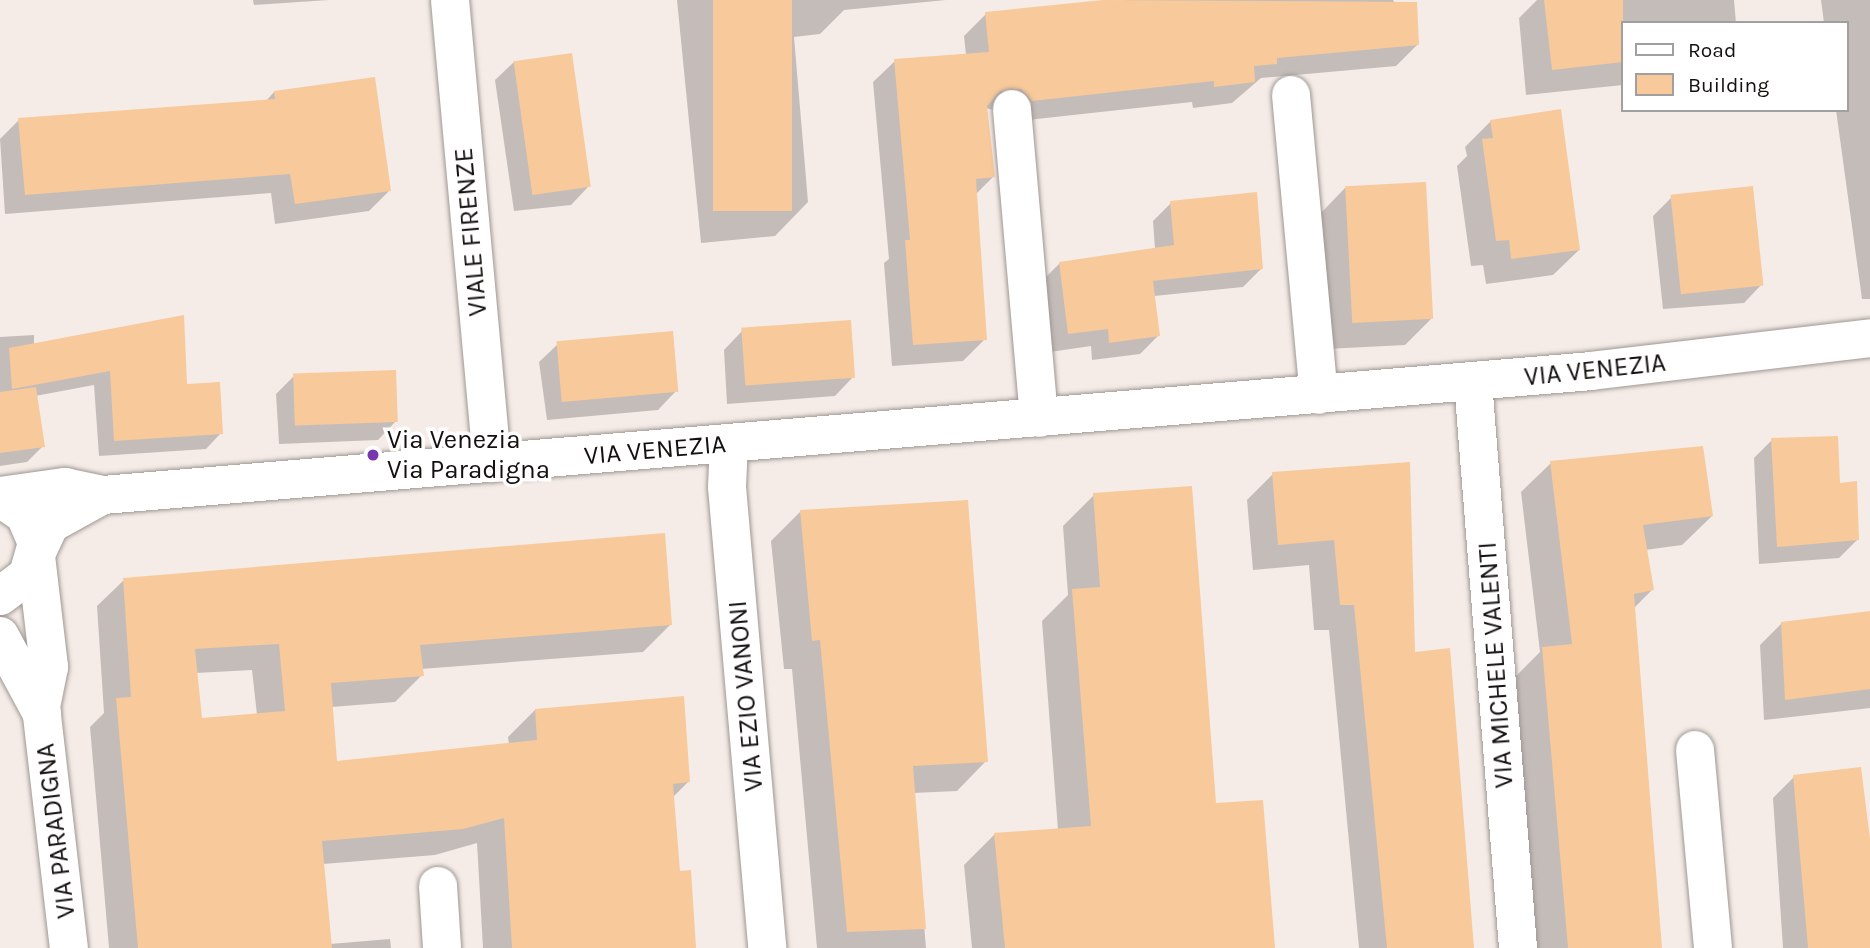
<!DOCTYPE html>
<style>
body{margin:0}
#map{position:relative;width:1870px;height:948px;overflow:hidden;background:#f5ece8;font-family:Karla,sans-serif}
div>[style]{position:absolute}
.shadow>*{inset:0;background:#0003}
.building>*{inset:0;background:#f8c99a;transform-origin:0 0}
.roads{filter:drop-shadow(0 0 2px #9f9793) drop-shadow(0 0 2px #9f9793)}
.minor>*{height:38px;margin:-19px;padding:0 19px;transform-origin:19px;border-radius:19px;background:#fff}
.dots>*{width:19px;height:19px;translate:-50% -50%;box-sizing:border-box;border:4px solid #fff;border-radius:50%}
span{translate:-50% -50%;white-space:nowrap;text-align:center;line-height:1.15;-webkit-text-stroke:7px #fff;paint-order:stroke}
.street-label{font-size:26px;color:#13100e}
.poi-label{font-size:26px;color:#13100e}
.left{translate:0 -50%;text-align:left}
.legend{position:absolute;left:1621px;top:21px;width:228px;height:91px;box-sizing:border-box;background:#fff;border:2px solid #a19f9f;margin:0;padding:9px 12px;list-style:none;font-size:21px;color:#13100e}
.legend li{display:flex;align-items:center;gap:14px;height:35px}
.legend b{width:35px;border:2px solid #a19f9f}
</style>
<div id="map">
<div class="shadow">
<i style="clip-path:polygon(253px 0,329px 0,254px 5px)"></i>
<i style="clip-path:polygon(677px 0,946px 0,844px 10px,820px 34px,794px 37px,808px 202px,775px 236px,701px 243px)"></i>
<i style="clip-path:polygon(1127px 0,1393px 0,1418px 44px,1396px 66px,1261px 78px,1232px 103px,1193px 108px,1192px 102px,1009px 122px,1000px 111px,985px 108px,993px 177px,975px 195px,985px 339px,963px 361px,892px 366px,884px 263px,889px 259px,873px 82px,895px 61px,966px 55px,964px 36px,986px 14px)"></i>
<i style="clip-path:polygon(1537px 0,1734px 0,1736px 23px,1623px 23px,1623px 85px,1526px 95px,1519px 18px)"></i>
<i style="clip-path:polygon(1821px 0,1870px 0,1870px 299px,1862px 299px,1836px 110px,1847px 110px,1847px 23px,1824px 23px)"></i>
<i style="clip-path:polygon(514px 62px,589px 186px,571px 205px,514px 211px,495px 80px)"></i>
<i style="clip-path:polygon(274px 92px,389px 191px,369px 211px,275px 224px,271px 193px,5px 214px,0 139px,19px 120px,266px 101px)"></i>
<i style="clip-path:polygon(1491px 121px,1579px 250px,1553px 275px,1486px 284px,1483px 265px,1471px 266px,1457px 166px,1467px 156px,1465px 147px)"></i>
<i style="clip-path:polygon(1345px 188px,1431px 319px,1405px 345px,1326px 349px,1320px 214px)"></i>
<i style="clip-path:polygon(1672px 197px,1762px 284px,1744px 303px,1663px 309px,1653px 216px)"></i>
<i style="clip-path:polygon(1171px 203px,1261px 269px,1243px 287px,1154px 296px,1158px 336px,1140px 354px,1092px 360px,1091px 346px,1050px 352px,1041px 282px,1060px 263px,1155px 249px,1153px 221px)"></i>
<i style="clip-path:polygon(742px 331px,853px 377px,835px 396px,727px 404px,724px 350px)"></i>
<i style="clip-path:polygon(34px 335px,34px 345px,186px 385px,221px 433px,206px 449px,99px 456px,94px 385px,35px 396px,43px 446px,27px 462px,0 466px,0 337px)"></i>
<i style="clip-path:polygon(558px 344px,676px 391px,658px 410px,547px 420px,539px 362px)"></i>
<i style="clip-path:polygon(294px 376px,396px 421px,378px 440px,279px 444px,276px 394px)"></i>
<i style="clip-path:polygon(1772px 440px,1838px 485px,1857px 540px,1839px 558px,1759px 564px,1754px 458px)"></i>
<i style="clip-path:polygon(1551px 463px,1712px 516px,1682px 545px,1645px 550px,1652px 590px,1634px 608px,1661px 948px,1537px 948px,1513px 679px,1540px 652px,1521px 492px)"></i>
<i style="clip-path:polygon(1408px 464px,1413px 654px,1473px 948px,1359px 948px,1329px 630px,1314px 630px,1309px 565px,1253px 570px,1247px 500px,1273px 474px)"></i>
<i style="clip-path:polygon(1094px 495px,1214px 805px,1273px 948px,972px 948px,964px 865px,995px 834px,1058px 830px,1042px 621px,1068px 595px,1063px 526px)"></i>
<i style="clip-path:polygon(800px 512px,986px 761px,957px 791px,913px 793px,926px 948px,817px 948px,792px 669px,784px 669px,771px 541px)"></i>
<i style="clip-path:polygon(evenodd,124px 580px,670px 625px,643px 652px,421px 669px,422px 675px,395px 702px,331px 707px,336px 763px,509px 745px,508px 737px,535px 710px,688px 782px,673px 797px,679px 873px,694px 948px,483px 948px,477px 843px,435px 855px,323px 864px,330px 944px,390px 939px,391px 948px,109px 948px,90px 727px,104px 713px,97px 606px,124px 580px,252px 670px,257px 715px,201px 720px,196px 673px,252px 670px)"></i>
<i style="clip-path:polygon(1870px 613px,1870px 708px,1764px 720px,1760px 645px,1781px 624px)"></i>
<i style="clip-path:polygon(1794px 777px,1870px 853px,1870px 948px,1783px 948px,1773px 798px)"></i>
</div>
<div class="building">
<i style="left:713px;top:0;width:79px;height:211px"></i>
<i style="clip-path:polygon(1103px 0,1417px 2px,1419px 45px,1277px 58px,1277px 64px,1254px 66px,1255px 82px,1214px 87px,1214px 81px,1032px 101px,1021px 89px,1000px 91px,987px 106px,995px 177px,976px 179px,987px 340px,913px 345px,905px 240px,910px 240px,894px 59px,989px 52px,985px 12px)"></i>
<i style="clip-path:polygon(1544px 0,1623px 0,1623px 62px,1552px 70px)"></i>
<i style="left:572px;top:53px;width:135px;height:59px;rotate:82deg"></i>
<i style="clip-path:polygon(375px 77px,391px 191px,295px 204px,290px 174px,25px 195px,18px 118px,275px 99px,274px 91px)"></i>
<i style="clip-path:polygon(1561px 109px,1580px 250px,1511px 259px,1509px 240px,1496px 241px,1482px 139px,1493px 138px,1490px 120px)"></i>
<i style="left:1426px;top:182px;width:137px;height:81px;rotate:87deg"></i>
<i style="left:1753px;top:186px;width:100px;height:83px;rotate:84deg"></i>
<i style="clip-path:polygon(1257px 192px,1263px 269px,1153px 281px,1160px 336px,1109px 343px,1108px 329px,1068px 334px,1059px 262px,1174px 245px,1170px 201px)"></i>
<i style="clip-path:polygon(184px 315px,187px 384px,220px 382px,223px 434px,114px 441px,110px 371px,12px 389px,9px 348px)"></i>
<i style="left:851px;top:320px;width:58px;height:110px;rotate:86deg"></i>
<i style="left:673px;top:331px;width:61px;height:117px;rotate:85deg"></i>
<i style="left:396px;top:370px;width:52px;height:103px;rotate:88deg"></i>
<i style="clip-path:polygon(36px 387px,45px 447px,0 453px,0 392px)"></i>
<i style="clip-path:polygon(1838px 436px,1840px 483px,1857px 481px,1859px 540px,1777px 547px,1771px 438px)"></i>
<i style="clip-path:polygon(1703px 446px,1713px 516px,1643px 525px,1654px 590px,1634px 594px,1662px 948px,1568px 948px,1542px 647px,1572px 644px,1550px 461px)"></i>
<i style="clip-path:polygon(1410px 462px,1415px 652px,1450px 648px,1474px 948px,1387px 948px,1354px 605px,1340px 605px,1334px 540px,1278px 545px,1272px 472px)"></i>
<i style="clip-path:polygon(1192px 486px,1216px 803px,1263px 800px,1275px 948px,1005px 948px,994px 833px,1091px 826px,1072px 589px,1100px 587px,1093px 493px)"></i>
<i style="clip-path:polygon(968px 500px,988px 762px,913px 766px,926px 929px,847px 932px,820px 640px,812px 641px,800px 510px)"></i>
<i style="clip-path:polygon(evenodd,665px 533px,672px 625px,420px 645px,424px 676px,331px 683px,337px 761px,537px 740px,535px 709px,684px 696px,690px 782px,673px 784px,680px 871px,691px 870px,696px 948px,512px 948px,504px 818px,463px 829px,322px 841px,332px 948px,138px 948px,116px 698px,131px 697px,123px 578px,665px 533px,279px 644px,285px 711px,202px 718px,195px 649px,279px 644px)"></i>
<i style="clip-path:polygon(1870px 611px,1870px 689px,1785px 700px,1781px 622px)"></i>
<i style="clip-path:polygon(1861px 767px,1870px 839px,1870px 948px,1808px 948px,1793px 775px)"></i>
</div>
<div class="roads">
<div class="minor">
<i style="left:450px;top:0;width:465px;rotate:84.8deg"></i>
<i style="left:1291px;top:95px;width:301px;rotate:84.7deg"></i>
<i style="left:1012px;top:109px;width:310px;rotate:85deg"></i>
<i style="left:1473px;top:382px;width:568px;rotate:85.45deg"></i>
<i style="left:729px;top:444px;width:43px;rotate:92.7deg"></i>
<i style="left:727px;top:487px;width:463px;rotate:85deg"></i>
<i style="left:0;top:496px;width:66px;rotate:-7.9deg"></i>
<i style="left:65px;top:487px;width:39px;rotate:12deg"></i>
<i style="left:0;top:498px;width:30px;rotate:34deg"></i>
<i style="left:25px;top:515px;width:30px;rotate:67deg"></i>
<i style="left:37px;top:543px;width:33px;rotate:106deg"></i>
<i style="left:28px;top:575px;width:35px;rotate:143deg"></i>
<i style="left:37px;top:552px;width:31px;rotate:-65deg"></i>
<i style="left:50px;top:524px;width:60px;rotate:-28.7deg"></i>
<i style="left:103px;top:495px;width:1493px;rotate:-4.76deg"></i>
<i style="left:1591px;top:371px;width:281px;rotate:-6.7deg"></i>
<i style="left:36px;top:556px;width:112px;rotate:83.3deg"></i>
<i style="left:49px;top:667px;width:41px;rotate:101.3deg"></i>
<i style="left:41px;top:707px;width:243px;rotate:83.4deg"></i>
<i style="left:0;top:636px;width:89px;rotate:61.7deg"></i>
<i style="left:1695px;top:750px;width:199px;rotate:84.8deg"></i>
<i style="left:438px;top:886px;width:62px;rotate:86.3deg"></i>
</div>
</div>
<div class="dots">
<i style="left:373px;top:455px;background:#7538ad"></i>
</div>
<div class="street-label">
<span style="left:471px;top:232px;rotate:-95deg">VIALE FIRENZE</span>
<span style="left:1595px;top:370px;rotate:-6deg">VIA VENEZIA</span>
<span style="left:655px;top:450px;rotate:-5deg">VIA VENEZIA</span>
<span style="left:1496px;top:665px;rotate:-94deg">VIA MICHELE VALENTI</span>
<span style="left:746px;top:696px;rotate:-95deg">VIA EZIO VANONI</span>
<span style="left:56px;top:831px;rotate:-97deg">VIA PARADIGNA</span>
</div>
<div class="poi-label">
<span class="left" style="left:387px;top:455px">Via Venezia<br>Via Paradigna</span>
</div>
<ul class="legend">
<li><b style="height:9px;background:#fff"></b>Road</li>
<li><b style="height:19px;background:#f8c99a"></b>Building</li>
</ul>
</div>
